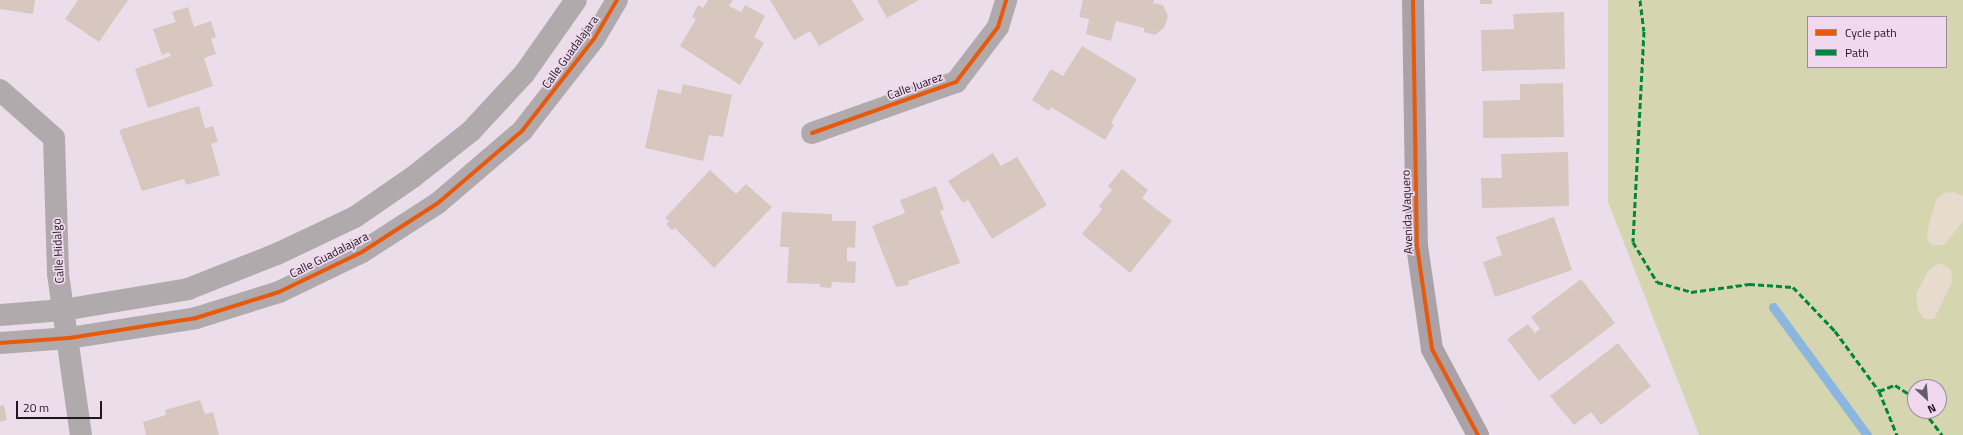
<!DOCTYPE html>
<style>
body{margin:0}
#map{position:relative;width:1963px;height:435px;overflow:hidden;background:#ebdeea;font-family:"Titillium Web",sans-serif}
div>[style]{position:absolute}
.green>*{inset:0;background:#d5d6b0}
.sand>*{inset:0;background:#e6dbcc}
.stream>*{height:9px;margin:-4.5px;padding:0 4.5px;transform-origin:4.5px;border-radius:4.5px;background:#8ab6e0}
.building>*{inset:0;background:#d7c7bf;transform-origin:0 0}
.minor>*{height:22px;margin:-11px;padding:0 11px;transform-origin:11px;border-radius:11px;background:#b0aaad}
.major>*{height:22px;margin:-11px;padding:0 11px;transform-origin:11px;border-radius:11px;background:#aaa2a6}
.quiet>*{height:3px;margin-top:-1.5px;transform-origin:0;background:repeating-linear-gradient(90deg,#00873e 0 6px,transparent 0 9px)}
.cycleway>*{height:4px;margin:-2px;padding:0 2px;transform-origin:2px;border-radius:2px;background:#e8590c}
span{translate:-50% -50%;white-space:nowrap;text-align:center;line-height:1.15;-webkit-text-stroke:3.5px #f0d9ee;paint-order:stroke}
.street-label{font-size:12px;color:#20171f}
.legend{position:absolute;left:1807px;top:16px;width:140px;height:52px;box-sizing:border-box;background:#f0d9ee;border:1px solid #9d8b9b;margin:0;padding:5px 7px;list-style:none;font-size:12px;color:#20171f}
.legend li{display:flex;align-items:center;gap:8px;height:20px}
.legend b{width:20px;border:1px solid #9d8b9b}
.north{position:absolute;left:1907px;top:379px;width:40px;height:40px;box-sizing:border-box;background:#f0d9ee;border:1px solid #9d8b9b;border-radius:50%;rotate:154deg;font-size:11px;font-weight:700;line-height:16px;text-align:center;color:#20171f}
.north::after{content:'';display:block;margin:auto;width:14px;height:18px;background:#675d66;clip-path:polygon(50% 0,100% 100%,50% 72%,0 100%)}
.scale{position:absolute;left:16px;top:401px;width:86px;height:18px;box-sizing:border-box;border:2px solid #20171f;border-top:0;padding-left:5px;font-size:12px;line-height:14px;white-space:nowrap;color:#20171f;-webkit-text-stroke:3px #f0d9ee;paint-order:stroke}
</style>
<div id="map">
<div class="green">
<i style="clip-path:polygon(evenodd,1608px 0,1963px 0,1963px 435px,1699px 435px,1608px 202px,1608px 0,1808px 17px,1946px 17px,1946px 67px,1808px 67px,1808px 17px,1608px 0,1915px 387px,1939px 387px,1939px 411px,1915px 411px,1915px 387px)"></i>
</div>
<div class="sand">
<i style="clip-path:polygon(1953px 192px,1963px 196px,1963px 221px,1944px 245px,1932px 245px,1928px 242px,1927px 232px,1936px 200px,1944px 193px)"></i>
<i style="clip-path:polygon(1939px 263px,1951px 269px,1952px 282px,1934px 319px,1924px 319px,1918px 310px,1916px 294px,1928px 271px)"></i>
</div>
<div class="stream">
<i style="left:1773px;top:307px;width:159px;rotate:53.7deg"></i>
</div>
<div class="building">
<i style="clip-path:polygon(0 0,35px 0,33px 14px,0 9px)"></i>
<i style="clip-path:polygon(78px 0,128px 0,99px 42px,65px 19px)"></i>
<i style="clip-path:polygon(708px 0,733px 0,729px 6px,741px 12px,745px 5px,765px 16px,754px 37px,764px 43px,740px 85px,680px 46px,696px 19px,692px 17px,698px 5px,703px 8px)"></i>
<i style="clip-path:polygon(770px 0,852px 0,864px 20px,819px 46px,810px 31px,794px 40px)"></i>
<i style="clip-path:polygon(877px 0,919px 0,887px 18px)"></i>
<i style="clip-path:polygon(1083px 0,1154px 0,1153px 3px,1163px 5px,1168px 16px,1164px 28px,1155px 35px,1144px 32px,1144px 28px,1116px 21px,1111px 41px,1086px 34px,1089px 19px,1079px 17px)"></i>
<i style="left:1480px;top:0;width:12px;height:4px"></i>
<i style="clip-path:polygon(188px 7px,194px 27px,211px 21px,216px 37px,211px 39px,216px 54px,204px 58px,213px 86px,148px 108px,135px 69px,171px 56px,169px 52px,162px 55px,153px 29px,176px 22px,172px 12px)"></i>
<i style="clip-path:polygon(1564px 12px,1565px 69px,1482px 71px,1481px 30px,1514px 29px,1513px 14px)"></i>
<i style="clip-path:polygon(1082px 46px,1137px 79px,1111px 123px,1114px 125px,1105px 140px,1051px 107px,1049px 111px,1032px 100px,1051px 69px,1063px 76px)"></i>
<i style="clip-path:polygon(1563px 83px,1564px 137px,1483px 138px,1483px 101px,1520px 100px,1520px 84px)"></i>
<i style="clip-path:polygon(683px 84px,732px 95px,723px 137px,709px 135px,703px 161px,645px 148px,658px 89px,681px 94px)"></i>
<i style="clip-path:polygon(199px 106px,205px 128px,213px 126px,218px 142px,211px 144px,220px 175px,186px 185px,184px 179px,142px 191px,119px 130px)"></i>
<i style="clip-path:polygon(1568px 152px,1569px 206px,1482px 208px,1481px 178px,1502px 178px,1501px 154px)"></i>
<i style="clip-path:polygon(993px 153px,1001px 166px,1017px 157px,1047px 205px,992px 239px,968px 200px,963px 203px,948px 181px)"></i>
<i style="clip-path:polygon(1122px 169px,1148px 190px,1142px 198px,1172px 221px,1130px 273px,1082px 234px,1102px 209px,1099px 206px,1112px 190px,1108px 186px)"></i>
<i style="clip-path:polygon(710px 170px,736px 194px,746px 184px,772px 207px,714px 268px,675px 228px,672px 230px,666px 224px,669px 221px,665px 218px)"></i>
<i style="clip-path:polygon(936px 186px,944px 209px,940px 211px,960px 263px,908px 281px,909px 285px,896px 287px,872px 226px,905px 213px,900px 200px)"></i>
<i style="clip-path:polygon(782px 212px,832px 214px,832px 221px,856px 221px,855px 248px,847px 247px,847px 261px,856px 262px,855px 283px,832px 282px,831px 288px,820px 287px,820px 284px,787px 283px,789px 247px,780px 247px)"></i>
<i style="clip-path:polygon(1554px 217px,1572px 270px,1495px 297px,1483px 262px,1502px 255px,1496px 237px)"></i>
<i style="clip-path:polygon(1581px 279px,1615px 323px,1539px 381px,1507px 339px,1528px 324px,1535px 333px,1540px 329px,1531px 317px)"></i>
<i style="clip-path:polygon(1618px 343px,1651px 386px,1601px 425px,1591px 412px,1574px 425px,1550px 396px)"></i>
<i style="clip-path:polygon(200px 400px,205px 414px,213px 412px,219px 435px,146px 435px,143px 422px,166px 415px,165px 410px)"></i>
<i style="clip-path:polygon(4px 405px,7px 420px,0 422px,0 406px)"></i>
</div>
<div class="minor">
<i style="left:0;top:90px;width:72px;rotate:41.6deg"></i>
<i style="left:54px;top:138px;width:136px;rotate:88.3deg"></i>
<i style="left:58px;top:274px;width:163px;rotate:81.9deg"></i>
<i style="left:812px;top:133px;width:153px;rotate:-19.5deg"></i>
<i style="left:956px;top:82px;width:69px;rotate:-52.6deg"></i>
<i style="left:998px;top:27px;width:28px;rotate:-73deg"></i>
<i style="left:0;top:315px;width:63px;rotate:-4.5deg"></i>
<i style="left:63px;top:310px;width:127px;rotate:-9.5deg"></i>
<i style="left:188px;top:289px;width:96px;rotate:-21.5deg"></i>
<i style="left:277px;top:254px;width:86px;rotate:-25.4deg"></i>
<i style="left:355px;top:217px;width:70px;rotate:-34.6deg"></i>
<i style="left:413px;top:177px;width:74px;rotate:-38.4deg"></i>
<i style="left:471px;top:131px;width:78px;rotate:-47.1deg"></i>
<i style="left:524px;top:74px;width:90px;rotate:-54.9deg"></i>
<i style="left:0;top:343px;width:69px;rotate:-4.1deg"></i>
<i style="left:69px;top:338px;width:129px;rotate:-8.9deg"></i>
<i style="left:196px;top:318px;width:87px;rotate:-17.4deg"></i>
<i style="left:279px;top:292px;width:92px;rotate:-25.7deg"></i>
<i style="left:362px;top:252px;width:90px;rotate:-32.8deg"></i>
<i style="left:438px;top:203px;width:111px;rotate:-40.6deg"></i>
<i style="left:522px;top:131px;width:117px;rotate:-52deg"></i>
<i style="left:594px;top:39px;width:45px;rotate:-59.5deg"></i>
</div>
<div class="major">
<i style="left:1413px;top:0;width:246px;rotate:89.1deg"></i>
<i style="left:1417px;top:246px;width:104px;rotate:81.7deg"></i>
<i style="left:1432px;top:349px;width:98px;rotate:61.9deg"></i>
</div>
<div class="quiet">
<i style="left:1640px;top:0;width:31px;rotate:83deg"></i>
<i style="left:1644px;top:31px;width:211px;rotate:93deg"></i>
<i style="left:1633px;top:242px;width:47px;rotate:59deg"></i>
<i style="left:1657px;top:282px;width:35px;rotate:16deg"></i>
<i style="left:1691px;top:292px;width:59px;rotate:-7.9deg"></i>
<i style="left:1749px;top:284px;width:44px;rotate:3.9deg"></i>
<i style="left:1793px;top:287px;width:61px;rotate:46.3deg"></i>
<i style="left:1835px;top:331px;width:74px;rotate:53.7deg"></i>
<i style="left:1879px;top:391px;width:48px;rotate:67.8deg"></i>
<i style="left:1879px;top:391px;width:17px;rotate:-21deg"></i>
<i style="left:1895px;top:385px;width:24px;rotate:33deg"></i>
<i style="left:1924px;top:411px;width:30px;rotate:53deg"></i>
</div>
<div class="cycleway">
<i style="left:1413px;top:0;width:246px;rotate:89.1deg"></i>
<i style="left:1417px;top:246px;width:104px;rotate:81.7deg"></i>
<i style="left:1432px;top:349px;width:98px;rotate:61.9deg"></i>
<i style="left:812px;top:133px;width:153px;rotate:-19.5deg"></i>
<i style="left:956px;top:82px;width:69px;rotate:-52.6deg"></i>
<i style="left:998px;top:27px;width:28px;rotate:-73deg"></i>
<i style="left:0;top:343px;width:69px;rotate:-4.1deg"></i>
<i style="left:69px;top:338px;width:129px;rotate:-8.9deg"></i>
<i style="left:196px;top:318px;width:87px;rotate:-17.4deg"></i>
<i style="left:279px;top:292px;width:92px;rotate:-25.7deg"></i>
<i style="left:362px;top:252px;width:90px;rotate:-32.8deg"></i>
<i style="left:438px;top:203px;width:111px;rotate:-40.6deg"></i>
<i style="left:522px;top:131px;width:117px;rotate:-52deg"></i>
<i style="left:594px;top:39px;width:45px;rotate:-59.5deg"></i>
</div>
<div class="street-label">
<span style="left:570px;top:52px;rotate:-54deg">Calle Guadalajara</span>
<span style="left:915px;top:86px;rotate:-20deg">Calle Juarez</span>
<span style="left:1407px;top:212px;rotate:-92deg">Avenida Vaquero</span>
<span style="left:58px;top:251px;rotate:-93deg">Calle Hidalgo</span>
<span style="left:329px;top:255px;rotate:-27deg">Calle Guadalajara</span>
</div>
<ul class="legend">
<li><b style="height:5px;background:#e8590c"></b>Cycle path</li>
<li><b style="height:5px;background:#00873e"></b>Path</li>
</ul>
<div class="north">N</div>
<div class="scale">20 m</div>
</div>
